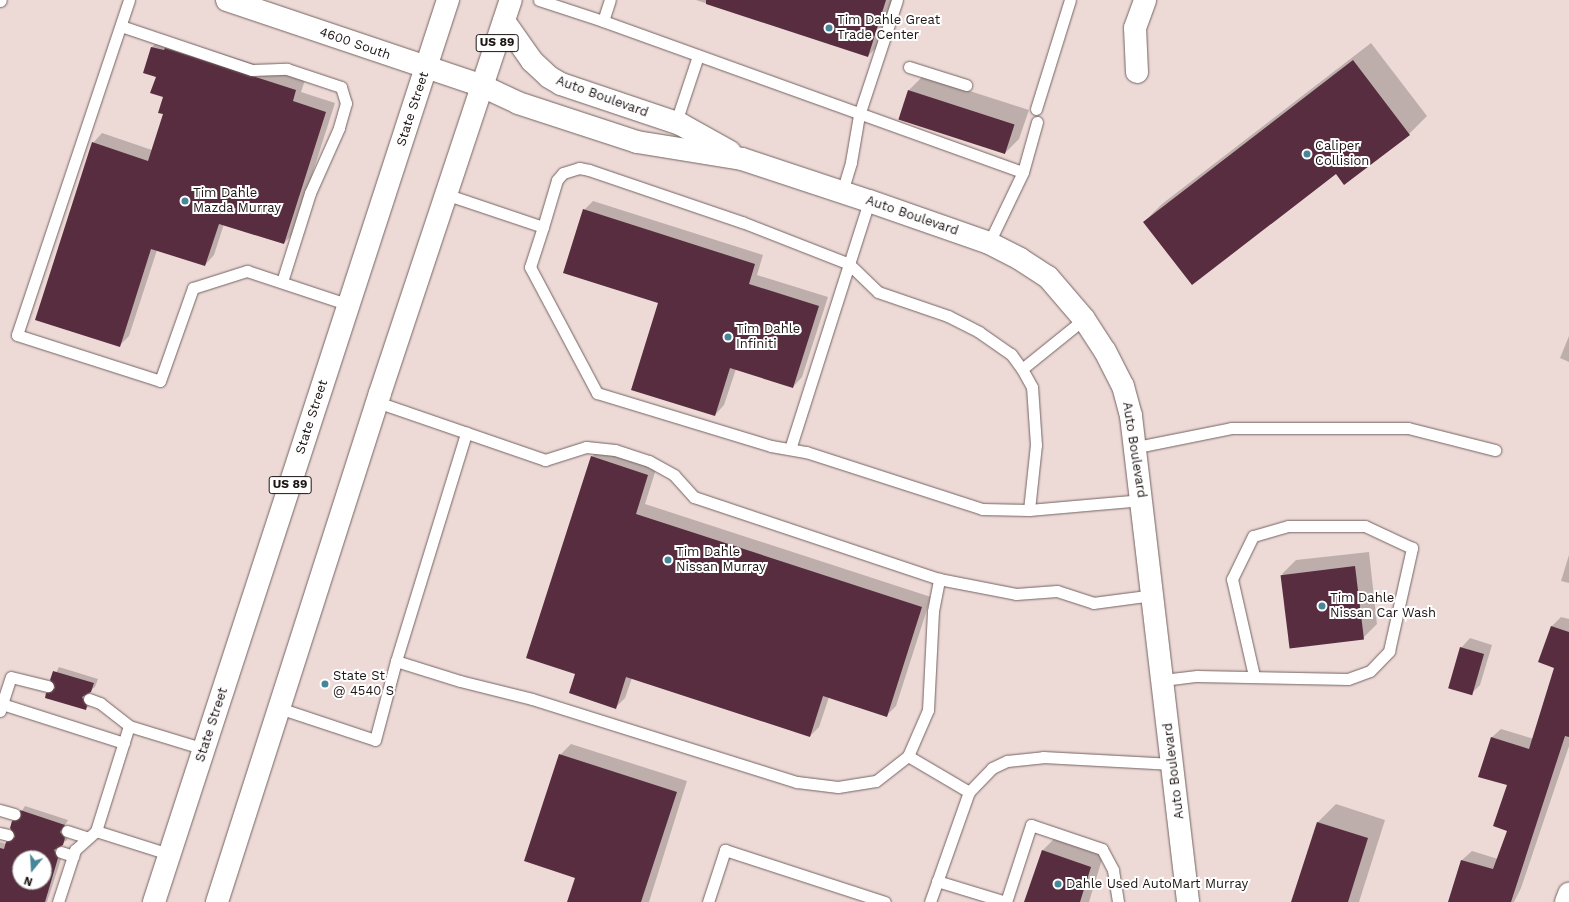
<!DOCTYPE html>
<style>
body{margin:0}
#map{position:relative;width:1569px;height:902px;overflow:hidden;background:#eddad7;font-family:"Work Sans",sans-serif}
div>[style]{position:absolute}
.shadow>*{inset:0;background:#0003}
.building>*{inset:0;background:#582d3f;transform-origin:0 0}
.roads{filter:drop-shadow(0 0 1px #746361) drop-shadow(0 0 1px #746361)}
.lane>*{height:11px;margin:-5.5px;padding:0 5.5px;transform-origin:5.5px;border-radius:5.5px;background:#fff}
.street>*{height:22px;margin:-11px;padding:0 11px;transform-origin:11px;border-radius:11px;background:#fff}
.primary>*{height:22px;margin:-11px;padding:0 11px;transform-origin:11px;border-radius:11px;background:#fff}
.dots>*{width:11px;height:11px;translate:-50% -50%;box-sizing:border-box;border:2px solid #fff;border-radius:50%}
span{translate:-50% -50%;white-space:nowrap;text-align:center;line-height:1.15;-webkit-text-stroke:4px #fff;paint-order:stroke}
.shield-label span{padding:1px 3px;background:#fff;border:1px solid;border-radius:3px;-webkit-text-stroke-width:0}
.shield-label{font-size:12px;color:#1d1615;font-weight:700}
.poi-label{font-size:13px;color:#1d1615}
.left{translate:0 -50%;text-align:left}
.street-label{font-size:13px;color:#1d1615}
.north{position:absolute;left:12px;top:850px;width:40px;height:40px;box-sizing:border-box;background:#fff;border:1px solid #a5a2a1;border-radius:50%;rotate:198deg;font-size:11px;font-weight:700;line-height:16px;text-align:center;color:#1d1615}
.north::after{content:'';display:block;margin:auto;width:14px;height:18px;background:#458798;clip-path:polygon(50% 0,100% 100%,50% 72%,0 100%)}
</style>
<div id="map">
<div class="shadow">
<i style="clip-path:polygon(696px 0,895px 0,882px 42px,868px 56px)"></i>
<i style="clip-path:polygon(161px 38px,175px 39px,305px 80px,301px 92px,335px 103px,293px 234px,284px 243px,224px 224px,214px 255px,205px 265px,157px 250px,129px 336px,119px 346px,93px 143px,102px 133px,152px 150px,164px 114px,164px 96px,157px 76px,144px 72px,152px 47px)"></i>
<i style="clip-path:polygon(1371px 43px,1427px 116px,1409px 134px,1336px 173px,1144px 222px,1162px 204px)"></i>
<i style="clip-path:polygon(923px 76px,1029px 110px,1019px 139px,1005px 153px,909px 90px)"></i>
<i style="clip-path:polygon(593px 201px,763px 255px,757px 275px,828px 297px,802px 377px,793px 387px,736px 369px,724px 405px,715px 415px,659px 303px,584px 210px)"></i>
<i style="clip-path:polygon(1569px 336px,1569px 362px,1560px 358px)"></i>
<i style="clip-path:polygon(601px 447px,657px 466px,645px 504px,931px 597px,896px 706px,887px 715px,829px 697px,819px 727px,810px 736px,632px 678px,625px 698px,616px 707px,577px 673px,592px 457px)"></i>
<i style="clip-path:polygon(1369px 552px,1377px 624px,1363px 638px,1282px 574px,1296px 560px)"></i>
<i style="clip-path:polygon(1569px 555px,1569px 583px,1561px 581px)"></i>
<i style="clip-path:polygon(1561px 617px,1569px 619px,1569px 746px,1521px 888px,1514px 902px,1449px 902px,1462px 860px,1472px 851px,1498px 859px,1508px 830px,1508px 785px,1491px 738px,1501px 729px,1534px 739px,1556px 667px,1539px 661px,1552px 626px)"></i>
<i style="clip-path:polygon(1470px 638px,1492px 645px,1480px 685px,1471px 694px,1461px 648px)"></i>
<i style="clip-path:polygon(59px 667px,98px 679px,95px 687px,87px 693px,90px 705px,85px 709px,52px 680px)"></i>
<i style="clip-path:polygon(571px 744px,687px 781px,649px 902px,569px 902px,577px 877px,560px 755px)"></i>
<i style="clip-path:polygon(1336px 804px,1385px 820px,1359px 902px,1293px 902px,1318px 822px)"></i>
<i style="clip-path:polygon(evenodd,25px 806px,68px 820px,64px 827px,69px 833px,67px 840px,59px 846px,63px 853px,47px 902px,0 902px,0 842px,6px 844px,15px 836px,25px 815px,18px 817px,25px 806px,20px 858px,44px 858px,44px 882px,20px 882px,20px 858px)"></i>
<i style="clip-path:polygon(1057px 836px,1104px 853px,1089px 902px,1025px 902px,1043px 850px)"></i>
</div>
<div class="building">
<i style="clip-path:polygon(706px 0,886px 0,868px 57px,706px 4px)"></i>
<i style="clip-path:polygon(151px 47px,164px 50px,165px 48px,296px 90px,293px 101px,326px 112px,284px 244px,219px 224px,205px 266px,151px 249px,120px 347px,35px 320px,92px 142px,148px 161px,163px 114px,158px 113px,163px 97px,150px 93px,156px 77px,143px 73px)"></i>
<i style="clip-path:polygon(1353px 60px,1410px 135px,1344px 185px,1336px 174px,1192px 285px,1143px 222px)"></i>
<i style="left:908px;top:90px;width:112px;height:31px;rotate:18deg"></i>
<i style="clip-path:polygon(583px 209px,755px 264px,749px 284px,819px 306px,793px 388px,730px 368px,715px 416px,631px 390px,658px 303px,563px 273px)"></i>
<i style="clip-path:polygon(591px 456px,648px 475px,636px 514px,922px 607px,887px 717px,823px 696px,810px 737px,626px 677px,616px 709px,569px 693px,575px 674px,526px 658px)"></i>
<i style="left:1355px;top:566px;width:74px;height:75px;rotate:83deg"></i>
<i style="clip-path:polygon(1551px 626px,1569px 632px,1569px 737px,1565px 736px,1511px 902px,1448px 902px,1461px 860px,1493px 869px,1507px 831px,1493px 826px,1507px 785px,1478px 777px,1491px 737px,1529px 749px,1554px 668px,1538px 662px)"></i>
<i style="left:1460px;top:647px;width:25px;height:43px;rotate:16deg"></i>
<i style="clip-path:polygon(53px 671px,94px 683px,91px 692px,82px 697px,87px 706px,86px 710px,45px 698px,46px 693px,55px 688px,50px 680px)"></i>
<i style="clip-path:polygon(559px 754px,677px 792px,641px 902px,567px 902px,575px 878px,524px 861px)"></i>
<i style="clip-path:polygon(evenodd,20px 810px,65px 825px,60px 832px,65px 838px,63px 845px,54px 850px,58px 858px,45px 902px,0 902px,0 848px,4px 849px,6px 842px,15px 837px,10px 828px,12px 821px,21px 816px,20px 810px,20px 858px,44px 858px,44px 882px,20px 882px,20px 858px)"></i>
<i style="clip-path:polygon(1317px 822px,1368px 838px,1348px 902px,1291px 902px)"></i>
<i style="clip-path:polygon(1042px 850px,1091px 867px,1080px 902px,1024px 902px)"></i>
</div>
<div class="roads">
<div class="lane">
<i style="left:129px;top:0;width:353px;rotate:108.5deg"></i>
<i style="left:17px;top:335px;width:150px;rotate:17.8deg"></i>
<i style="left:160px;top:381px;width:99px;rotate:-70.5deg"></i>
<i style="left:193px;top:288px;width:57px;rotate:-17.5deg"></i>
<i style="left:247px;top:271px;width:108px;rotate:18.4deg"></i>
<i style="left:539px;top:0;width:67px;rotate:18.2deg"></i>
<i style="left:603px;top:21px;width:446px;rotate:19.8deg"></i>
<i style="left:1023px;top:172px;width:79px;rotate:115.6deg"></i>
<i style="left:0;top:1px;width:1px;rotate:-45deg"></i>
<i style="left:603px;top:21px;width:22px;rotate:-72deg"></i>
<i style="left:121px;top:26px;width:138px;rotate:18.6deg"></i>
<i style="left:252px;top:70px;width:35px;rotate:-2deg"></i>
<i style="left:287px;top:69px;width:57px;rotate:18.4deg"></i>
<i style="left:341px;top:87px;width:17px;rotate:73deg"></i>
<i style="left:346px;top:103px;width:26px;rotate:106deg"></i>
<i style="left:339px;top:128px;width:71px;rotate:114deg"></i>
<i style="left:310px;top:193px;width:93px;rotate:107.5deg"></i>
<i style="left:909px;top:67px;width:60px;rotate:17.5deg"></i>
<i style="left:1036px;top:109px;width:114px;rotate:-72.7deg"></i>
<i style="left:676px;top:122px;width:70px;rotate:-71.6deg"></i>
<i style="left:1023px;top:172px;width:52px;rotate:-74.4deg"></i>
<i style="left:842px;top:192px;width:31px;rotate:-73deg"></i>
<i style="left:851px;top:162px;width:48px;rotate:-80.3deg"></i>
<i style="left:859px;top:115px;width:121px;rotate:-71.7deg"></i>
<i style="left:448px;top:195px;width:100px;rotate:18.6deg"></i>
<i style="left:543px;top:227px;width:42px;rotate:108deg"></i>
<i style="left:530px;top:267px;width:143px;rotate:62deg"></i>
<i style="left:597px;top:393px;width:182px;rotate:16.9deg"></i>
<i style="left:771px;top:446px;width:36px;rotate:10deg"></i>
<i style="left:806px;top:452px;width:185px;rotate:17.9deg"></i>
<i style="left:982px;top:509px;width:47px;rotate:1.2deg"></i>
<i style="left:1029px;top:510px;width:114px;rotate:-5deg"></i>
<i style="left:543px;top:227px;width:49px;rotate:-73.4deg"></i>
<i style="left:557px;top:180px;width:9px;rotate:-49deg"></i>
<i style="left:563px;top:173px;width:17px;rotate:-17deg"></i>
<i style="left:579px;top:168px;width:10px;rotate:11deg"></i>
<i style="left:589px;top:170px;width:162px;rotate:18.8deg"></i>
<i style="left:742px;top:222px;width:115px;rotate:21.4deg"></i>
<i style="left:849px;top:264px;width:40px;rotate:44deg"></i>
<i style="left:878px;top:292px;width:74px;rotate:18.9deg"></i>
<i style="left:948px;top:316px;width:35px;rotate:27deg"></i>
<i style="left:979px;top:332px;width:39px;rotate:35deg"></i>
<i style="left:1011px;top:354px;width:19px;rotate:54deg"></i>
<i style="left:377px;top:402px;width:178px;rotate:19deg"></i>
<i style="left:545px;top:460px;width:43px;rotate:-17.6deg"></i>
<i style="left:586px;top:447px;width:29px;rotate:6deg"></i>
<i style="left:615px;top:450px;width:36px;rotate:18deg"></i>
<i style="left:649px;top:461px;width:29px;rotate:29deg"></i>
<i style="left:674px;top:475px;width:30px;rotate:48deg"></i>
<i style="left:694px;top:497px;width:258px;rotate:18.5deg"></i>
<i style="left:939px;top:579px;width:78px;rotate:11deg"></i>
<i style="left:1016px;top:594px;width:41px;rotate:-4.2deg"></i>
<i style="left:1057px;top:591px;width:38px;rotate:18deg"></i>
<i style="left:1093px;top:603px;width:62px;rotate:-7.5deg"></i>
<i style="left:1137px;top:447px;width:96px;rotate:-11.4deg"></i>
<i style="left:1231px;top:428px;width:177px"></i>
<i style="left:1408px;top:428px;width:90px;rotate:14.2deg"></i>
<i style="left:790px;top:449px;width:260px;rotate:-72.3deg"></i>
<i style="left:1029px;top:510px;width:65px;rotate:-83.9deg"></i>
<i style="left:1036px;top:445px;width:58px;rotate:-93.9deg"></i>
<i style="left:1032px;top:387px;width:21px;rotate:-119deg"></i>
<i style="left:1022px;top:369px;width:80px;rotate:-38.9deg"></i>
<i style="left:396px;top:661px;width:67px;rotate:17.4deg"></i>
<i style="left:460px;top:681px;width:74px;rotate:14deg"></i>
<i style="left:532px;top:699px;width:278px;rotate:17.4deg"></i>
<i style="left:797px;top:782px;width:41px;rotate:7deg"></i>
<i style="left:838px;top:787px;width:38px;rotate:-9deg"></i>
<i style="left:876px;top:781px;width:41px;rotate:-38deg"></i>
<i style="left:908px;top:756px;width:71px;rotate:30.5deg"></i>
<i style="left:1163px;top:680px;width:34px;rotate:-7deg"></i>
<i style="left:1197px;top:676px;width:151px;rotate:1.1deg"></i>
<i style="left:1348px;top:679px;width:23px;rotate:-20deg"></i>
<i style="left:1370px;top:671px;width:28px;rotate:-46deg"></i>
<i style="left:1389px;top:651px;width:106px;rotate:-77.4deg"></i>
<i style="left:1412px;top:548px;width:52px;rotate:-154.9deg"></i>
<i style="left:1365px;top:526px;width:77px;rotate:180deg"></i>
<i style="left:1288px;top:526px;width:36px;rotate:164deg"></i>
<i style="left:1253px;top:536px;width:48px;rotate:116deg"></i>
<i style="left:1232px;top:579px;width:99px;rotate:77.2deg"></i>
<i style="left:89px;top:699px;width:12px;rotate:20deg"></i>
<i style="left:100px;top:703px;width:37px;rotate:38deg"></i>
<i style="left:2px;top:704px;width:28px;rotate:-72deg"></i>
<i style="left:11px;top:677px;width:38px;rotate:14deg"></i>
<i style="left:279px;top:708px;width:101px;rotate:18.4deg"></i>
<i style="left:375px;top:740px;width:82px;rotate:-75.1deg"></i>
<i style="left:396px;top:661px;width:239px;rotate:-72.9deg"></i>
<i style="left:0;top:711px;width:7px;rotate:-74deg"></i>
<i style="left:2px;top:704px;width:128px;rotate:17.7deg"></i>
<i style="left:908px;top:756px;width:50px;rotate:-66.5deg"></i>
<i style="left:928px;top:710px;width:99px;rotate:-87.1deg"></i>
<i style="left:933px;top:611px;width:33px;rotate:-79deg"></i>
<i style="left:0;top:810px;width:15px;rotate:16deg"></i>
<i style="left:67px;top:831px;width:22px;rotate:18deg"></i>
<i style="left:96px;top:831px;width:110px;rotate:-72.6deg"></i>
<i style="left:129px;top:726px;width:78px;rotate:17deg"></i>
<i style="left:0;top:833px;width:8px;rotate:14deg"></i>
<i style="left:61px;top:852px;width:13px;rotate:18deg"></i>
<i style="left:937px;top:881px;width:72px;rotate:16.9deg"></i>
<i style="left:1006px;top:902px;width:81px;rotate:-72deg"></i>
<i style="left:1031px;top:825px;width:75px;rotate:18.7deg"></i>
<i style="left:1102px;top:849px;width:24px;rotate:62deg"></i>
<i style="left:1113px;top:870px;width:32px;rotate:81deg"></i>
<i style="left:58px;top:902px;width:55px;rotate:-71.9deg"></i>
<i style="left:75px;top:850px;width:28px;rotate:-42deg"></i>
<i style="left:96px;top:831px;width:77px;rotate:17.5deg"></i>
<i style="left:708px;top:902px;width:55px;rotate:-71.9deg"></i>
<i style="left:725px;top:850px;width:168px;rotate:18deg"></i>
<i style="left:930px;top:902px;width:117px;rotate:-70.5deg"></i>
<i style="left:969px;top:792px;width:33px;rotate:-46deg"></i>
<i style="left:992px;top:768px;width:17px;rotate:-25deg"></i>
<i style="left:1007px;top:761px;width:36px;rotate:-6deg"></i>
<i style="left:1043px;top:757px;width:130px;rotate:3.1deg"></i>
</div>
<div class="street">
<i style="left:227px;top:0;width:269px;rotate:18.6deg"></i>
<i style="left:482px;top:86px;width:40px;rotate:25deg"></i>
<i style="left:518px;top:103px;width:125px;rotate:18.1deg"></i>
<i style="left:637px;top:142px;width:106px;rotate:9.2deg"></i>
<i style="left:742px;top:159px;width:134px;rotate:18.3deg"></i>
<i style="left:869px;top:201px;width:127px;rotate:19.3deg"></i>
<i style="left:989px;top:243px;width:35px;rotate:27deg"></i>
<i style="left:1020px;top:259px;width:33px;rotate:33deg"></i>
<i style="left:1048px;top:277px;width:55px;rotate:49.4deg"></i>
<i style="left:1084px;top:319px;width:38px;rotate:57deg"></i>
<i style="left:1105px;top:351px;width:39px;rotate:63deg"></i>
<i style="left:1123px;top:386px;width:31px;rotate:75deg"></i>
<i style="left:1131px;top:416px;width:489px;rotate:83.3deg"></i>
<i style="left:504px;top:21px;width:49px;rotate:55deg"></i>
<i style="left:532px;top:61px;width:23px;rotate:43deg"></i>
<i style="left:549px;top:77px;width:14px;rotate:30deg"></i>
<i style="left:561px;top:84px;width:126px;rotate:18.6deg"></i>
<i style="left:680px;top:124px;width:57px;rotate:29.2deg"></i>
<i style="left:1137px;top:72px;width:44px;rotate:-92.6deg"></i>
<i style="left:1135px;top:28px;width:30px;rotate:-70deg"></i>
<i style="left:1566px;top:902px;width:9px;rotate:-69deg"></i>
</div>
<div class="primary">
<i style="left:154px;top:902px;width:949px;rotate:-71.95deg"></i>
<i style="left:217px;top:902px;width:534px;rotate:-72.24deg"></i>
<i style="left:380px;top:393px;width:414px;rotate:-71.6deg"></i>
</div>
</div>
<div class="dots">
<i style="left:829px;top:28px;background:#458798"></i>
<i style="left:1307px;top:154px;background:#458798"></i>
<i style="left:185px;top:201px;background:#458798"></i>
<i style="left:728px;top:337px;background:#458798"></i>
<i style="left:668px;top:560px;background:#458798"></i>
<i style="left:1322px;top:606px;background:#458798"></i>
<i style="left:325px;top:684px;background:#458798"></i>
<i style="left:1058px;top:884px;background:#458798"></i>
</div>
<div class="shield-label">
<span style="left:497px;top:43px">US 89</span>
<span style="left:290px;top:485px">US 89</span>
</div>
<div class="poi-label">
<span class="left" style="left:837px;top:28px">Tim Dahle Great<br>Trade Center</span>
<span class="left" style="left:1315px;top:154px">Caliper<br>Collision</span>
<span class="left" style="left:193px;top:201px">Tim Dahle<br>Mazda Murray</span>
<span class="left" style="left:736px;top:337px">Tim Dahle<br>Infiniti</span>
<span class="left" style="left:676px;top:560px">Tim Dahle<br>Nissan Murray</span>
<span class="left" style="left:1330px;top:606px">Tim Dahle<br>Nissan Car Wash</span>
<span class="left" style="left:333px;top:684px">State St<br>@ 4540 S</span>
<span class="left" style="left:1066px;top:884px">Dahle Used AutoMart Murray</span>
</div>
<div class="street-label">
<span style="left:355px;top:44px;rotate:19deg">4600 South</span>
<span style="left:602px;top:97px;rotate:20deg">Auto Boulevard</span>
<span style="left:413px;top:109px;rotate:-72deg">State Street</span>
<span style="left:912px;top:216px;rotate:19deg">Auto Boulevard</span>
<span style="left:312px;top:417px;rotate:-72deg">State Street</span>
<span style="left:1134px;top:450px;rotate:81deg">Auto Boulevard</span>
<span style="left:212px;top:725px;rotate:-72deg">State Street</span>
<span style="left:1174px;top:771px;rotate:-97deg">Auto Boulevard</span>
</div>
<div class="north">N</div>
</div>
